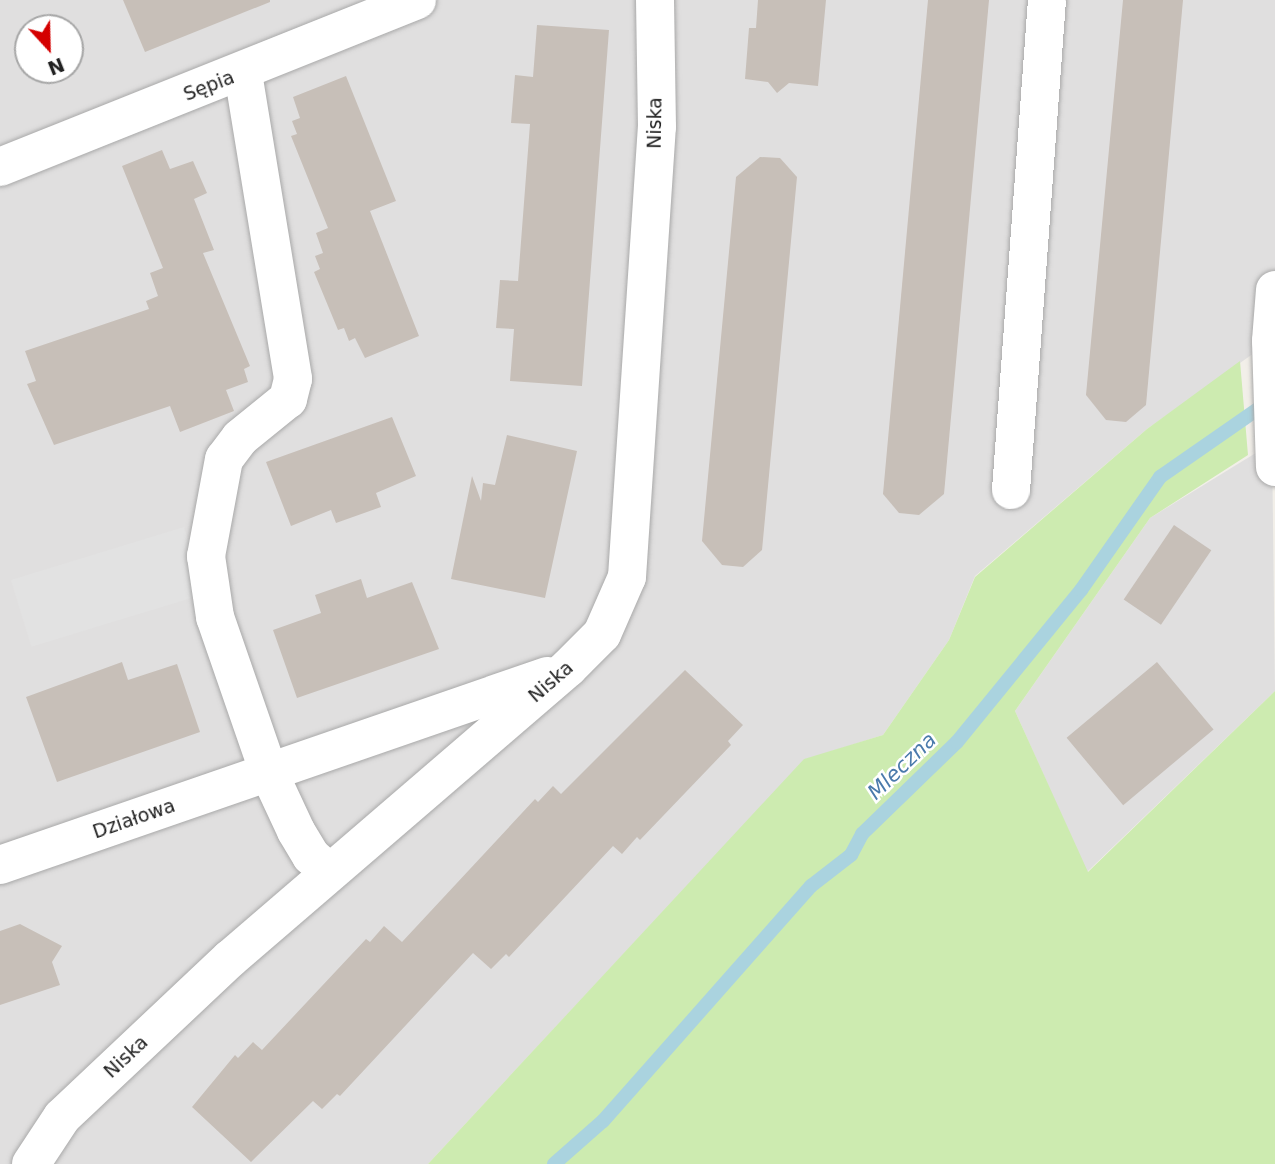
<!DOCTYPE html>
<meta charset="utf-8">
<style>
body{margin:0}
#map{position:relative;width:1275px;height:1164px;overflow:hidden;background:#f2efe9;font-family:"DejaVu Sans",sans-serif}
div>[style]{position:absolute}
.residential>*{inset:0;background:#e0dfdf}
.grass>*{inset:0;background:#cdebb0}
.parking>*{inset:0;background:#e2e2e2;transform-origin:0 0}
.stream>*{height:14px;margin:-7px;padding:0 7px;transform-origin:7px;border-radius:7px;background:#aad3df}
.building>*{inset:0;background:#c7bfb8;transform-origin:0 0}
.roads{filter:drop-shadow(0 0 2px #a9a9a9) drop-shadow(0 0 2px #a9a9a9)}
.minor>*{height:38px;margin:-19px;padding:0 19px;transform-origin:19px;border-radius:19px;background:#fff}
span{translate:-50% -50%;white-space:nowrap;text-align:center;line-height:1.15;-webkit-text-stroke:5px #fff;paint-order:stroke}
.street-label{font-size:19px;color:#222}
.water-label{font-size:21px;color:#4a7aab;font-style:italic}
.north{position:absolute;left:14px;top:14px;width:70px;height:70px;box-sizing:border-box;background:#fff;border:2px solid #a7a7a7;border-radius:50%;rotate:158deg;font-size:19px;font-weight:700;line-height:28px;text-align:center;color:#222}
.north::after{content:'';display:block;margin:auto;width:24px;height:32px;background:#d40000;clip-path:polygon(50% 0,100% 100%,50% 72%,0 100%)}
</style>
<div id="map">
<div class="residential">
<i style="clip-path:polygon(evenodd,0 0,1275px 0,1275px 304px,1271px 341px,1147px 429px,975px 576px,949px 640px,883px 735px,804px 760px,428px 1164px,0 1164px,0 0,28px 28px,70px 28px,70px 70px,28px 70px,28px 28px)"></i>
<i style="clip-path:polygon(1272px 443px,1275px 691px,1087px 872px,1015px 711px,1150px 518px)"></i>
</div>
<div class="grass">
<i style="clip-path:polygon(1240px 361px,1248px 455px,1150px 518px,1015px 711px,1088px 872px,1275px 691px,1275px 1164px,428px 1164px,804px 759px,883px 735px,949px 640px,975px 577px,1147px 429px)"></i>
</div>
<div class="parking">
<i style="left:184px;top:527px;width:70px;height:181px;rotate:73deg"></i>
</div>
<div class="stream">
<i style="left:554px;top:1164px;width:65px;rotate:-41.3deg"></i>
<i style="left:603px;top:1121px;width:314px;rotate:-48.5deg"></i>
<i style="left:811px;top:886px;width:51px;rotate:-37.8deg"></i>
<i style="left:851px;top:855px;width:24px;rotate:-62deg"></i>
<i style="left:862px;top:834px;width:132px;rotate:-44.1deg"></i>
<i style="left:957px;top:742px;width:196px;rotate:-50.8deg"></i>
<i style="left:1081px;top:590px;width:138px;rotate:-55deg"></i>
<i style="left:1160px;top:477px;width:131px;rotate:-34.8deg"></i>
</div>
<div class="building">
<i style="clip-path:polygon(123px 0,270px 0,270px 2px,145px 52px)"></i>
<i style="clip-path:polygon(758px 0,826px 0,818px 86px,789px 83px,777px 93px,768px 82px,745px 79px,749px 28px,756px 28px)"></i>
<i style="clip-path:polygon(928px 0,989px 0,944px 494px,919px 515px,899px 513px,883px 494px)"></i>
<i style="clip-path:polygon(1123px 0,1183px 0,1146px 405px,1126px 422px,1106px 420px,1086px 395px)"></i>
<i style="clip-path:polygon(537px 25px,609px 30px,582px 386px,510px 381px,514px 329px,496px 328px,500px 280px,518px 281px,530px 124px,511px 123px,515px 75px,533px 77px)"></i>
<i style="clip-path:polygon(346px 76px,396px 201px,370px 211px,419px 336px,365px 358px,355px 338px,349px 341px,344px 328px,338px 330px,314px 272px,320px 269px,315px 256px,323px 253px,316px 233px,328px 228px,291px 136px,297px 134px,292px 121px,300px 118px,293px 97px)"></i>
<i style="clip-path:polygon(162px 150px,170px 169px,193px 161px,207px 193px,194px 199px,214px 250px,203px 253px,250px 366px,244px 369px,248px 382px,226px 390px,234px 411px,180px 432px,170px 406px,54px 445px,27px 384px,36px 381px,25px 351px,149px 309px,146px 301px,158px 296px,150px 273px,163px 268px,122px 166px)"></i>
<i style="clip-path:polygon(760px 157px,780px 158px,797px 177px,762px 550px,743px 567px,722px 565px,702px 541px,736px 177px)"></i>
<i style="clip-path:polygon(392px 417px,416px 476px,376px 493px,381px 507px,336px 523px,331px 510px,291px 526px,266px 462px)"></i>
<i style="clip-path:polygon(507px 435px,577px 451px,545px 598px,451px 579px,472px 476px,481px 501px,483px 483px,495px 485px)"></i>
<i style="left:1174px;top:525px;width:45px;height:90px;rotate:34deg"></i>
<i style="clip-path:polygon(361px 579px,367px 598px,412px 582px,439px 649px,297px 698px,273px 630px,321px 613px,315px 595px)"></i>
<i style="clip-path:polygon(122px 662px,128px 680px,177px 664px,200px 732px,57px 782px,26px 697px)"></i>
<i style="left:1157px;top:662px;width:88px;height:118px;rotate:50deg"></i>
<i style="clip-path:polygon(685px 670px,743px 725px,728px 741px,731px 745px,640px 840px,637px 837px,622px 854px,613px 846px,509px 957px,506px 954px,491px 969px,473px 953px,340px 1096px,337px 1094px,322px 1109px,313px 1101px,251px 1162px,192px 1107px,235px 1055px,238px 1058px,253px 1042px,262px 1050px,366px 939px,370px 942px,384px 926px,402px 942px,535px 799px,538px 802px,553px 786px,561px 794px)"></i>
<i style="clip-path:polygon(20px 924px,62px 946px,52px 962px,60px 985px,0 1005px,0 931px)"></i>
</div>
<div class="roads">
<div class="minor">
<i style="left:243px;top:73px;width:310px;rotate:80.7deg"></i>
<i style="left:293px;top:379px;width:21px;rotate:104deg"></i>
<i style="left:288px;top:399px;width:62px;rotate:140.9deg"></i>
<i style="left:240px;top:438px;width:26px;rotate:127deg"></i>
<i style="left:224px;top:459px;width:99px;rotate:100.5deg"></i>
<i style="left:206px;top:556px;width:62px;rotate:81.6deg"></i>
<i style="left:215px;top:617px;width:165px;rotate:70.9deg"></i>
<i style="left:269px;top:773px;width:64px;rotate:65deg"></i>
<i style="left:296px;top:831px;width:29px;rotate:59deg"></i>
<i style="left:311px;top:856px;width:23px;rotate:41deg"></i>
<i style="left:0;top:167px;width:449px;rotate:-21.8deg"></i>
<i style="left:1275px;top:290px;width:51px;rotate:94.5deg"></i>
<i style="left:1271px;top:341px;width:126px;rotate:88.2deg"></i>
<i style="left:1011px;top:490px;width:491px;rotate:-85.8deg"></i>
<i style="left:0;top:865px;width:579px;rotate:-19.06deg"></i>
<i style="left:31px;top:1164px;width:56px;rotate:-56.6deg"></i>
<i style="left:62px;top:1117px;width:232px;rotate:-43.3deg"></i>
<i style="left:231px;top:958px;width:445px;rotate:-40.7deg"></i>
<i style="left:568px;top:668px;width:48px;rotate:-45deg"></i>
<i style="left:602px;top:634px;width:62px;rotate:-66.3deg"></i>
<i style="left:627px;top:577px;width:451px;rotate:-86.2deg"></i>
<i style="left:657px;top:127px;width:127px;rotate:-90.9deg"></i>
</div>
</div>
<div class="street-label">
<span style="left:209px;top:86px;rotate:-21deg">Sępia</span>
<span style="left:655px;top:123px;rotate:-89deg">Niska</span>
<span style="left:551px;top:682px;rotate:-41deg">Niska</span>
<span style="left:134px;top:819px;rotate:-19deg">Działowa</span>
<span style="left:126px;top:1057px;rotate:-43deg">Niska</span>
</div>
<div class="water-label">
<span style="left:902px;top:766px;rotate:-44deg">Mleczna</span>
</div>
<div class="north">N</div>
</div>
